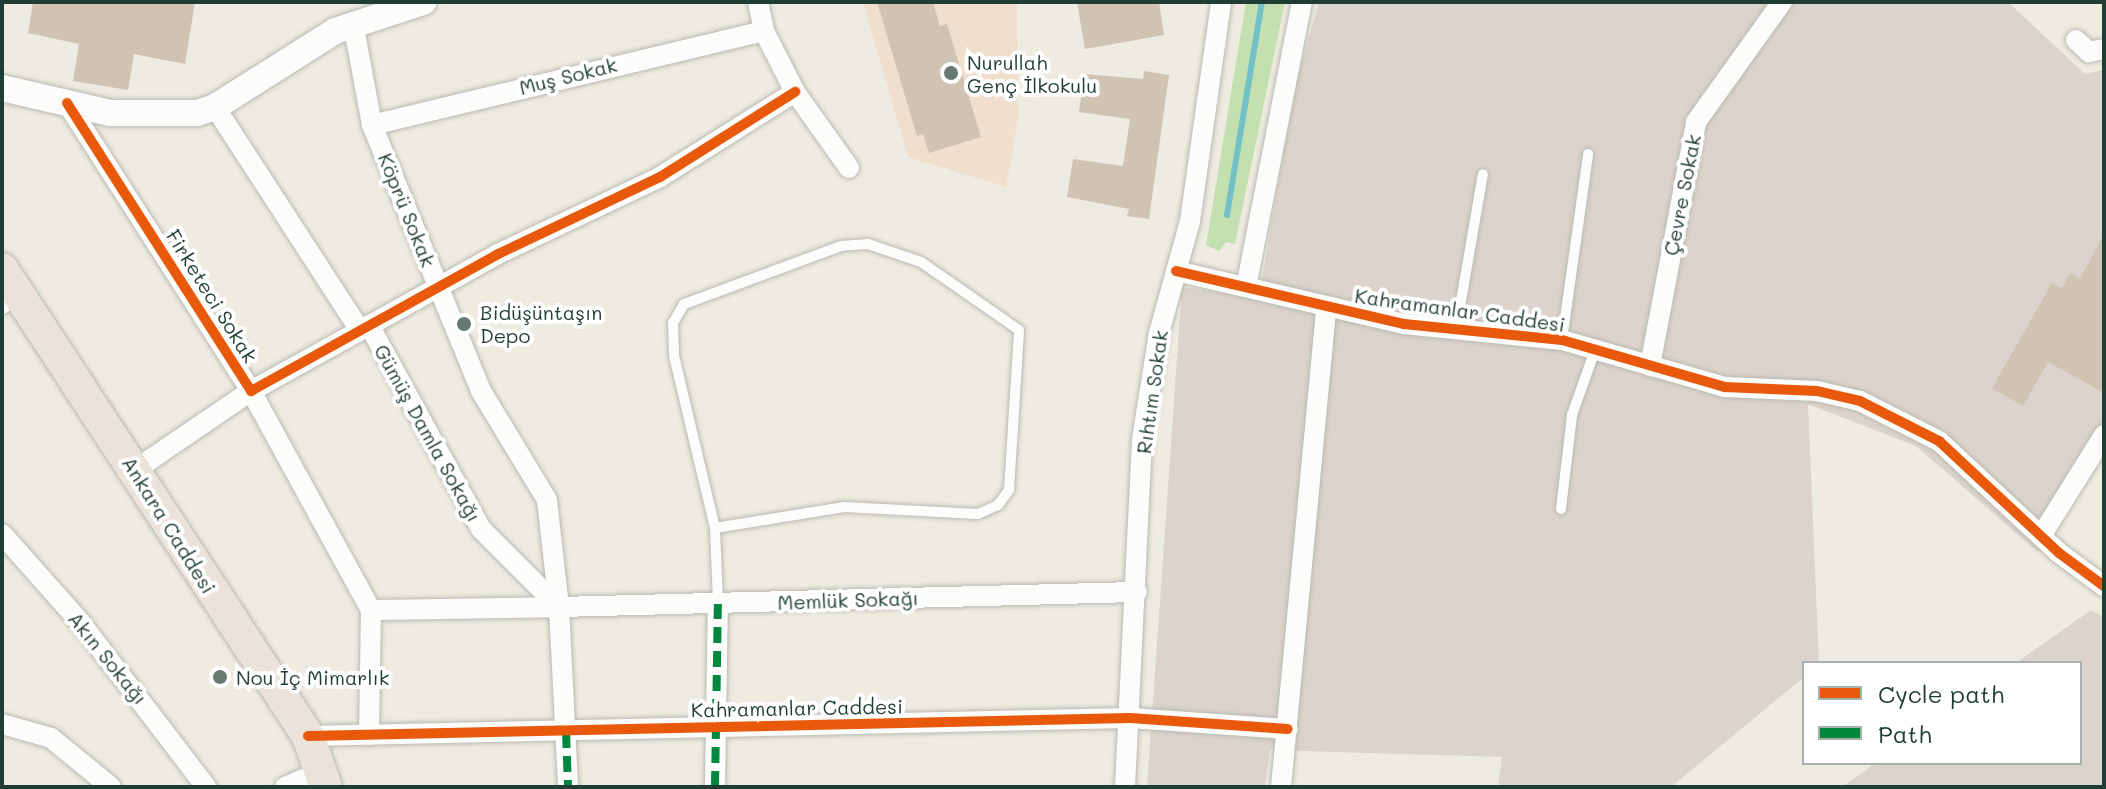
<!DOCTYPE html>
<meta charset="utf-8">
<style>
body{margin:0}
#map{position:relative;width:2106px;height:789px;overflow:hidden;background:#eeebe1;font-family:Mali,sans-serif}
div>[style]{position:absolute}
.built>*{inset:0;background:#f0dfcd}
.industrial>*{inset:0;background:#dcd4cc}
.green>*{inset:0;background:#c3e0b1}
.stream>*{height:6px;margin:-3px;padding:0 3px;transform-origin:3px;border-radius:3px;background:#73c0c6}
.building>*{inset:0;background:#cfc3b3}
.roads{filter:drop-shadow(0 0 2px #b9bab3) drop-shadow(0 0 2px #b9bab3)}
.service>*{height:10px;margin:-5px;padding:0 5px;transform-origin:5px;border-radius:5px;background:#fcfcfa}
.minor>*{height:20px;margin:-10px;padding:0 10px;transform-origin:10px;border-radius:10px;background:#fcfcfa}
.tertiary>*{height:26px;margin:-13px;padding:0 13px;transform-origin:13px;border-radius:13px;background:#fcfcfa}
.primary>*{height:32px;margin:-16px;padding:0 16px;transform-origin:16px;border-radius:16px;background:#ebe3d9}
.quiet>*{height:8px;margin-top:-4px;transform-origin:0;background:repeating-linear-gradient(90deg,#00873e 0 16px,transparent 0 24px)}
.cycleway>*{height:10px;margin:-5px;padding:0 5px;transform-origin:5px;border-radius:5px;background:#e8590c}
.dots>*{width:22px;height:22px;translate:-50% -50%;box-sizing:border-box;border:4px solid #fff;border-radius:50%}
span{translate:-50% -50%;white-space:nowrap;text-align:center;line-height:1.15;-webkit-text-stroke:8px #fff;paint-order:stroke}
.poi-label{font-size:20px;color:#1f3d34}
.left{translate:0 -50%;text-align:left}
.street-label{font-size:20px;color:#1f3d34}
.frame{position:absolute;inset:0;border:4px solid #1f3d34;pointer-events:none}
.legend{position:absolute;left:1802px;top:661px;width:280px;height:104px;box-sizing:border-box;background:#fff;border:2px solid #a5b1ae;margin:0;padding:10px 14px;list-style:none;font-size:24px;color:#1f3d34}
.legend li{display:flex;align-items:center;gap:16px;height:40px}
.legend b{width:40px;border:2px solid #a5b1ae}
</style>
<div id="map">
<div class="built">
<i style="clip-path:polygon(863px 2px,1017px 2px,1018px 119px,1006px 187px,908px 157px)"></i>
</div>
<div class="industrial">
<i style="clip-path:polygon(1319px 2px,2008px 2px,2085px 74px,2104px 70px,2104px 422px,2047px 515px,2060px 550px,2037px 551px,1916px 446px,1808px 404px,1819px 663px,1804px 663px,1804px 677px,1671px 787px,1498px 787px,1502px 757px,1270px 750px,1265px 787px,1147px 787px,1182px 287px,1259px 298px,1293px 94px)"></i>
<i style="clip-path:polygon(2091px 610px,2104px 617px,2104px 787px,1842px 787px,1876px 763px,2080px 763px,2080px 663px,2016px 663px)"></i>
</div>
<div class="green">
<i style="clip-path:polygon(1246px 2px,1285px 2px,1235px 244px,1226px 242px,1219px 251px,1206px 245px)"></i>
</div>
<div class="stream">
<i style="left:1227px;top:215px;width:216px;rotate:-80.7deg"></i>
</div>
<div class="building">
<i style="clip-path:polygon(33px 2px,195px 2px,185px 64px,134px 54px,128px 90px,73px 81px,79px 44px,28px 33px)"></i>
<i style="clip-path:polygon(877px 2px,933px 2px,940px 26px,947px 24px,981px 137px,929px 153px,923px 134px,917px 136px)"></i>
<i style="clip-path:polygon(1077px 2px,1159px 2px,1164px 35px,1085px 49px)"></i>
<i style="clip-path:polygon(1144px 71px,1169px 75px,1149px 219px,1127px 216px,1129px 209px,1067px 197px,1073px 159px,1123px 166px,1130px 119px,1079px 112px,1084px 74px,1143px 79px)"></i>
<i style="clip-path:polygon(2104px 234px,2104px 393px,2048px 362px,2023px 406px,1992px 388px,2052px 283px,2062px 288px,2070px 273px,2080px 279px)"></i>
</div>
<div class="roads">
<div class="service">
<i style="left:1456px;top:330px;width:158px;rotate:-80.2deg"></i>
<i style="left:1562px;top:340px;width:188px;rotate:-82deg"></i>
<i style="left:1561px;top:509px;width:95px;rotate:-83.3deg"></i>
<i style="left:1572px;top:415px;width:69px;rotate:-70.5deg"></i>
<i style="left:715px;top:528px;width:131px;rotate:-9.2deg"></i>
<i style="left:844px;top:507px;width:134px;rotate:3deg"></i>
<i style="left:978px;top:514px;width:22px;rotate:-24deg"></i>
<i style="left:998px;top:505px;width:19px;rotate:-54deg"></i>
<i style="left:1009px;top:490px;width:160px;rotate:-86.4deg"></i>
<i style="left:1019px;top:330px;width:119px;rotate:-145.2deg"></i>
<i style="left:921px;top:262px;width:56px;rotate:-161.2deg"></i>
<i style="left:868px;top:244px;width:27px;rotate:176deg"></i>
<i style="left:841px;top:246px;width:167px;rotate:159.7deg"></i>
<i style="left:684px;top:304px;width:22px;rotate:120deg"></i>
<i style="left:673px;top:323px;width:33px;rotate:88deg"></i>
<i style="left:674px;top:356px;width:177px;rotate:76.6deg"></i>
<i style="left:715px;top:528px;width:76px;rotate:87.7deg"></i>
</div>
<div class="minor">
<i style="left:758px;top:2px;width:30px;rotate:78deg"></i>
<i style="left:764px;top:31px;width:68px;rotate:63.1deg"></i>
<i style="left:795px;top:92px;width:93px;rotate:54.6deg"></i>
<i style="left:354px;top:28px;width:99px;rotate:79.5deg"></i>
<i style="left:372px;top:125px;width:287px;rotate:67.7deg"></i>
<i style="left:481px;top:391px;width:127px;rotate:58.8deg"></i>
<i style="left:547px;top:500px;width:108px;rotate:83.6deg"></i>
<i style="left:2076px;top:40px;width:18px;rotate:43deg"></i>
<i style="left:2089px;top:52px;width:15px;rotate:-11deg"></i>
<i style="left:67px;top:103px;width:342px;rotate:57.4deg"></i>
<i style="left:251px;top:391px;width:282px;rotate:-29deg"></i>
<i style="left:498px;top:254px;width:179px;rotate:-25.4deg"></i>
<i style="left:660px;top:177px;width:160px;rotate:-32.2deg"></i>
<i style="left:215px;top:107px;width:266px;rotate:57deg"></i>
<i style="left:372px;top:125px;width:403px;rotate:-13.5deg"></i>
<i style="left:1176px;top:271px;width:234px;rotate:13.1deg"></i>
<i style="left:1404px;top:324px;width:159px;rotate:5.8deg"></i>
<i style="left:1562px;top:340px;width:170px;rotate:16.1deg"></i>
<i style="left:1725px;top:387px;width:92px;rotate:2.5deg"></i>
<i style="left:1817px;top:391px;width:44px;rotate:13.1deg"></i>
<i style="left:1860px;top:401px;width:89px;rotate:26.9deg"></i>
<i style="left:1939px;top:441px;width:164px;rotate:43deg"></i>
<i style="left:2059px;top:553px;width:56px;rotate:36.3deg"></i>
<i style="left:1246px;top:287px;width:290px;rotate:-78.9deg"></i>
<i style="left:2px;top:304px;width:1px;rotate:-90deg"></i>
<i style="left:369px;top:325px;width:233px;rotate:61.2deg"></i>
<i style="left:481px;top:529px;width:110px;rotate:45deg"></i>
<i style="left:1650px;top:366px;width:248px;rotate:-79.3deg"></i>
<i style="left:1696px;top:122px;width:148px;rotate:-54.4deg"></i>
<i style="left:135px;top:470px;width:140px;rotate:-34.3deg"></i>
<i style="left:251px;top:391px;width:250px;rotate:61.3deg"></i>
<i style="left:371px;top:610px;width:188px;rotate:-0.9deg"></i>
<i style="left:559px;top:607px;width:180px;rotate:87.1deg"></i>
<i style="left:2px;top:534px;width:118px;rotate:48.4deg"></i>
<i style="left:80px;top:622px;width:208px;rotate:52.6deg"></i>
<i style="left:2041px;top:536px;width:119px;rotate:-58deg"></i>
<i style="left:559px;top:607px;width:578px;rotate:-1.49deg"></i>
<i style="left:2px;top:724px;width:51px;rotate:15.9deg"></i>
<i style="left:51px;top:738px;width:77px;rotate:39.2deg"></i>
<i style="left:369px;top:735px;width:125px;rotate:-89.1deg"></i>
<i style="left:308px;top:736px;width:822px;rotate:-1.25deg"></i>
<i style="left:1130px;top:718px;width:158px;rotate:4deg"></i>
<i style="left:285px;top:787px;width:20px;rotate:-24deg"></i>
<i style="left:715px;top:787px;width:183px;rotate:-89.1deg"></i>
<i style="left:1125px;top:787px;width:348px;rotate:-87.2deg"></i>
<i style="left:1142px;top:439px;width:107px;rotate:-80.9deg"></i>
<i style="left:1159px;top:333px;width:116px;rotate:-74.5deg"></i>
<i style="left:1190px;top:221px;width:221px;rotate:-81.9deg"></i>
<i style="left:1281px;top:787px;width:480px;rotate:-84.6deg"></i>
</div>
<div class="tertiary">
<i style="left:2px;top:88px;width:111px;rotate:13deg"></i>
<i style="left:110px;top:113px;width:87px"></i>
<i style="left:197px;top:113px;width:19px;rotate:-18deg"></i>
<i style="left:215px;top:107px;width:142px;rotate:-32.3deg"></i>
<i style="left:335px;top:31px;width:93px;rotate:-18.2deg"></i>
</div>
<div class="primary">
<i style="left:2px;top:269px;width:558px;rotate:56.77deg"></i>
<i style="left:308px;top:736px;width:54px;rotate:70.6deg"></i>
</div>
</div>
<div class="quiet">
<i style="left:566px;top:732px;width:55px;rotate:87.9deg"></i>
<i style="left:715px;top:787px;width:183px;rotate:-89.1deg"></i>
</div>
<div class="cycleway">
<i style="left:67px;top:103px;width:342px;rotate:57.4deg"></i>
<i style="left:251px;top:391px;width:282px;rotate:-29deg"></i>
<i style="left:498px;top:254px;width:179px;rotate:-25.4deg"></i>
<i style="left:660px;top:177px;width:160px;rotate:-32.2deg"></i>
<i style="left:1176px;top:271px;width:234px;rotate:13.1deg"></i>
<i style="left:1404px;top:324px;width:159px;rotate:5.8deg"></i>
<i style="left:1562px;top:340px;width:170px;rotate:16.1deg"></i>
<i style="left:1725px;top:387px;width:92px;rotate:2.5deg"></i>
<i style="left:1817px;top:391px;width:44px;rotate:13.1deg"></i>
<i style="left:1860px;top:401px;width:89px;rotate:26.9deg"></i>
<i style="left:1939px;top:441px;width:164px;rotate:43deg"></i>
<i style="left:2059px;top:553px;width:56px;rotate:36.3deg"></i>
<i style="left:308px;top:736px;width:822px;rotate:-1.25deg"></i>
<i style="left:1130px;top:718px;width:158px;rotate:4deg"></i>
</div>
<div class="dots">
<i style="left:951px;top:73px;background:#677a71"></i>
<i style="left:464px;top:324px;background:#677a71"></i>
<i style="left:220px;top:677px;background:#677a71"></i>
</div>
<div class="poi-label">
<span class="left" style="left:967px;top:74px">Nurullah<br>Genç İlkokulu</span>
<span class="left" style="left:480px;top:324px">Bidüşüntaşın<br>Depo</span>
<span class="left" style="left:236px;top:677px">Nou İç Mimarlık</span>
</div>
<div class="street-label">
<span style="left:568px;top:76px;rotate:-14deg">Muş Sokak</span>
<span style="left:1682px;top:195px;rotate:-79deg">Çevre Sokak</span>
<span style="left:407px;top:210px;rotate:68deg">Köprü Sokak</span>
<span style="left:212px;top:296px;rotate:58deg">Firketeci Sokak</span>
<span style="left:1460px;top:310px;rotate:8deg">Kahramanlar Caddesi</span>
<span style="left:1152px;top:392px;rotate:-82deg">Rıhtım Sokak</span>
<span style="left:428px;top:433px;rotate:61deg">Gümüş Damla Sokağı</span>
<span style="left:169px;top:525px;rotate:58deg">Ankara Caddesi</span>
<span style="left:848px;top:600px;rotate:-2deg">Memlük Sokağı</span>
<span style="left:108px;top:658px;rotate:51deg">Akın Sokağı</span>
<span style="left:797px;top:708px;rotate:-1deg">Kahramanlar Caddesi</span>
</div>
<div class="frame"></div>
<ul class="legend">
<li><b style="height:10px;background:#e8590c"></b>Cycle path</li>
<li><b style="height:10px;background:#00873e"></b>Path</li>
</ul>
</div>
